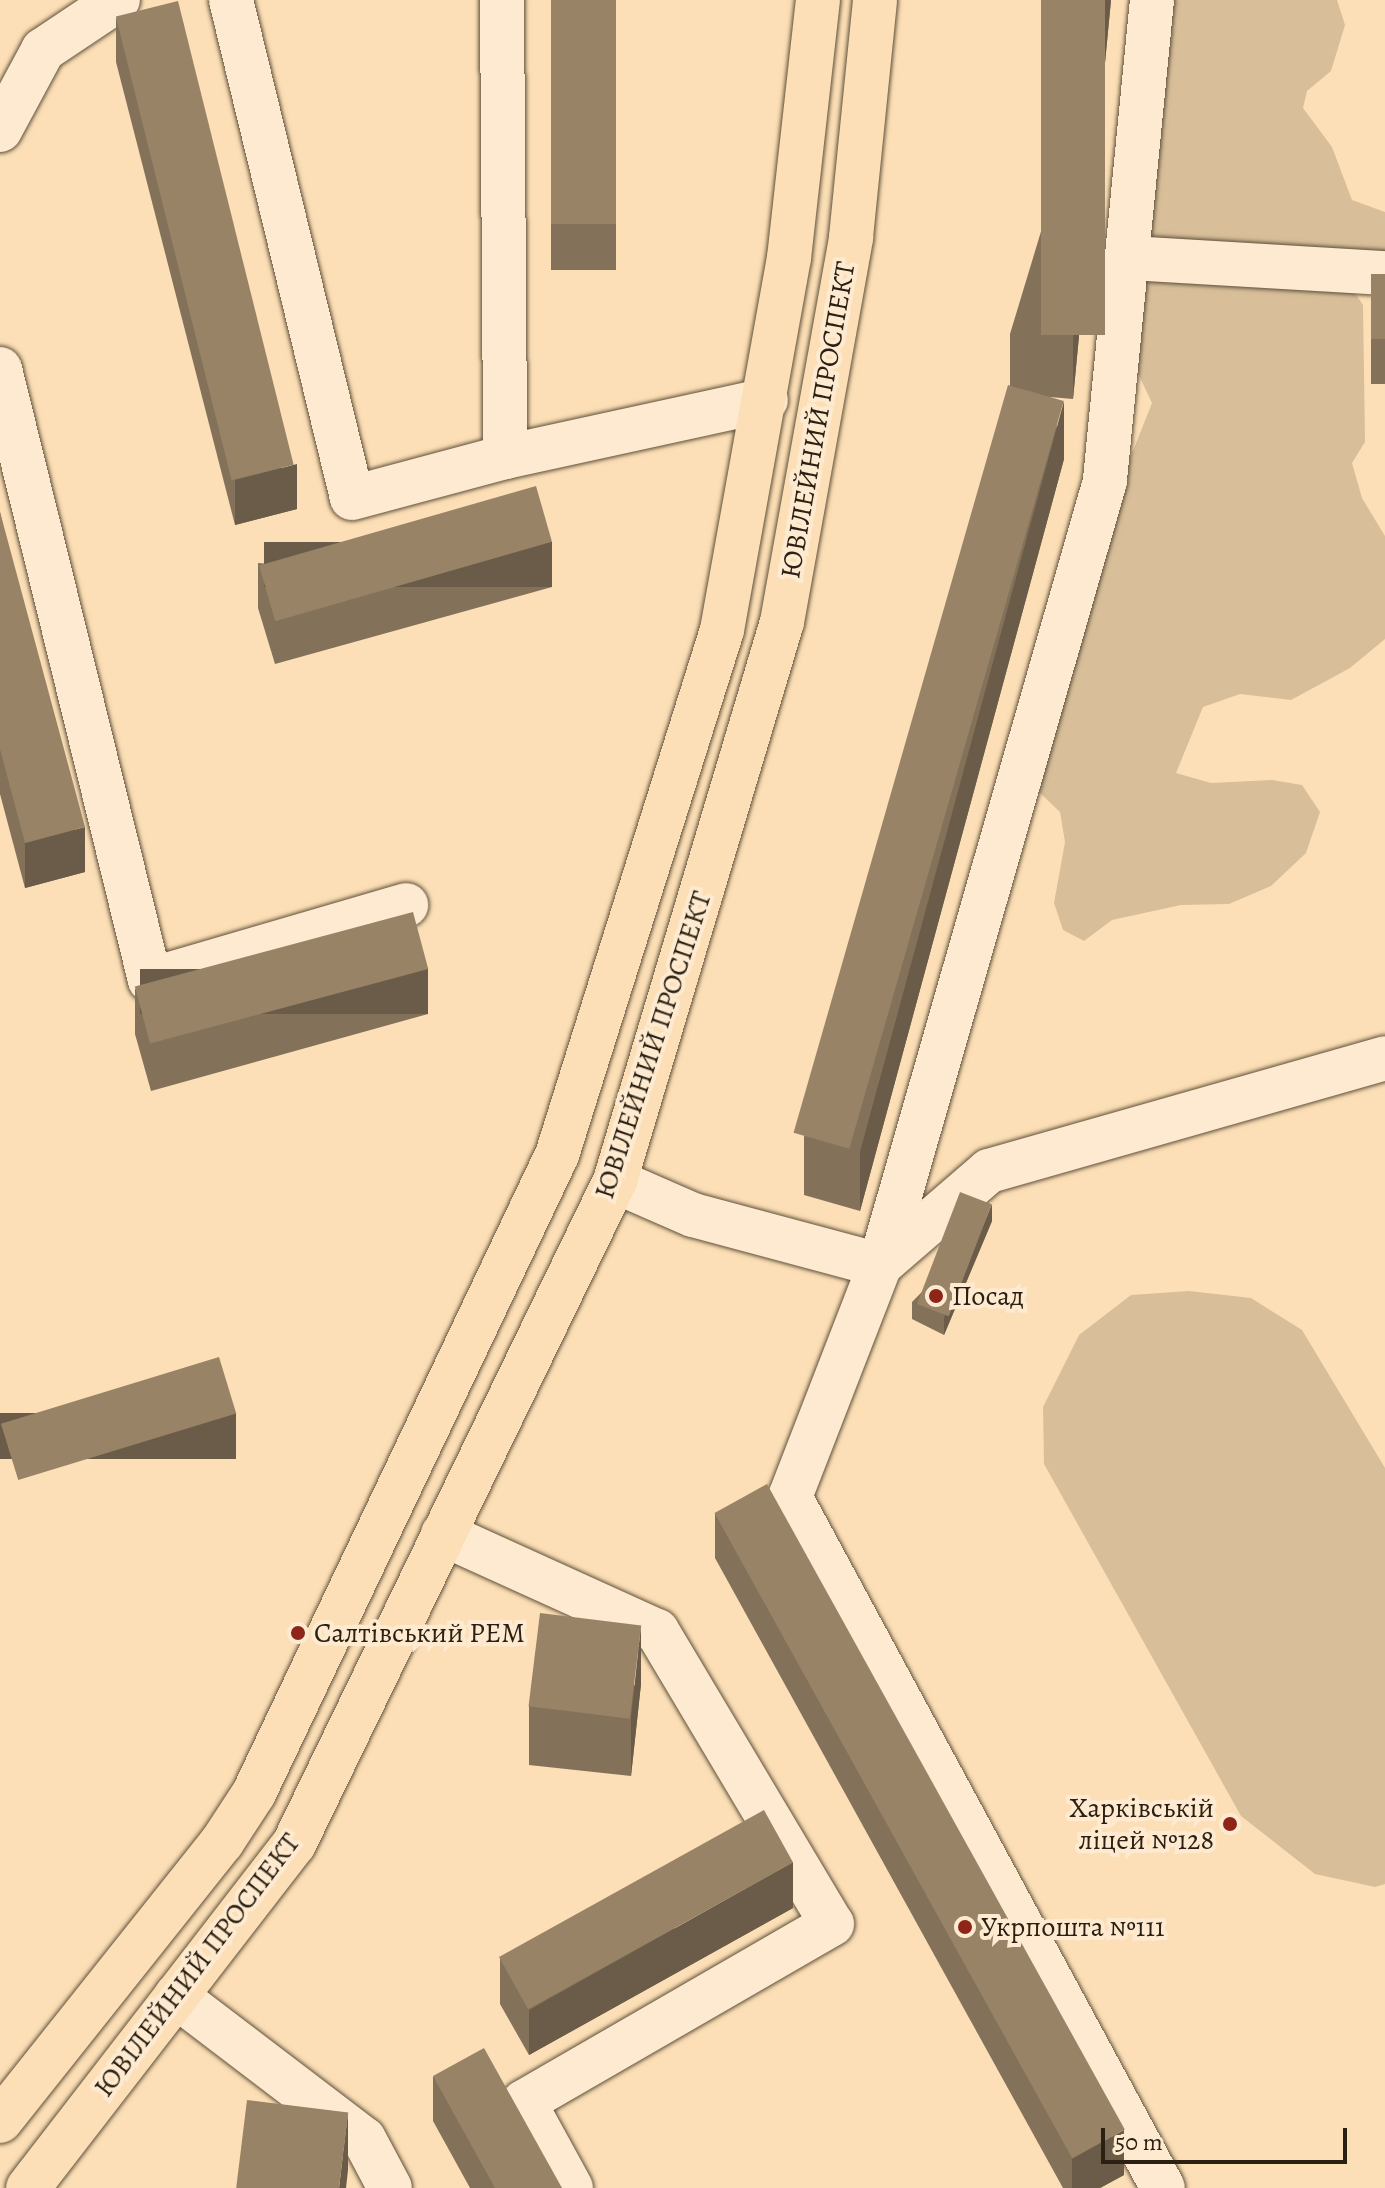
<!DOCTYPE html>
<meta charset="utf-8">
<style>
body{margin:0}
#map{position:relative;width:1385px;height:2188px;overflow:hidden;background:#fcdfb6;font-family:Alegreya,serif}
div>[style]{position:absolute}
.green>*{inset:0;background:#d8bf9a}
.roads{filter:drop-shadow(0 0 2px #5f503a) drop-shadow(0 0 2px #5f503a)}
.minor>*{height:44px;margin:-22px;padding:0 22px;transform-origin:22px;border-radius:22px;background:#fdead0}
.major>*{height:44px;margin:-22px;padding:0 22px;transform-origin:22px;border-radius:22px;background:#fcdfb6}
.wall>*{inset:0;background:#837159;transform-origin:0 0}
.shaded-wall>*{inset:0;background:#6a5c48;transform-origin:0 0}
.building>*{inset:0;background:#988367;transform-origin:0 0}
.dots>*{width:22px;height:22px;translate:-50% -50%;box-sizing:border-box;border:4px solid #fdead0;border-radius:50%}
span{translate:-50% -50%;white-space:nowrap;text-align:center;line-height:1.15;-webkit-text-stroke:8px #fdead0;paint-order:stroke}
.street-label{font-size:28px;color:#2b2011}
.poi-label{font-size:28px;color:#2b2011}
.left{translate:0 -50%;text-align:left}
.right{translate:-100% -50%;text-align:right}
.scale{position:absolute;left:1101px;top:2128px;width:246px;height:36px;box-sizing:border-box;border:4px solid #2b2011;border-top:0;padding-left:10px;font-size:24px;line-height:28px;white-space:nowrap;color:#2b2011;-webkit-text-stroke:6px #fdead0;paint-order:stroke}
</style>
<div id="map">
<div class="green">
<i style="clip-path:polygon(1163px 0,1337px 0,1345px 25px,1331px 71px,1307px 91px,1303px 108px,1332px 147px,1352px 200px,1385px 212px,1385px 264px,1141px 250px)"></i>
<i style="clip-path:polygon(1141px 267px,1347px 281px,1363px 305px,1365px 442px,1352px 463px,1362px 498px,1385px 536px,1385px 639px,1350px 668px,1291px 700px,1240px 694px,1203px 707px,1176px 773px,1211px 783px,1272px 780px,1302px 785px,1320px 812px,1306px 853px,1271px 886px,1229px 904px,1181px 905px,1112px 920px,1084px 941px,1063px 930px,1054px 903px,1065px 842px,1060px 812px,1039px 792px,1119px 486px,1152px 403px,1135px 367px)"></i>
<i style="clip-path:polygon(1189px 1291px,1251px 1298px,1302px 1330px,1385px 1468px,1385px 1884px,1375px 1887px,1315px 1874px,1241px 1816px,1044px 1464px,1043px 1407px,1079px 1335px,1131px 1295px)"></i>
</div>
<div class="roads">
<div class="minor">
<i style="left:231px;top:0;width:512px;rotate:76.34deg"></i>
<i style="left:352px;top:498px;width:158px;rotate:-15deg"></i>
<i style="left:502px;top:0;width:457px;rotate:89.6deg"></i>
<i style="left:505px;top:457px;width:267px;rotate:-12.3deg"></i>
<i style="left:1152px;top:0;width:483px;rotate:95.6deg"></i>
<i style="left:1105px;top:481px;width:816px;rotate:106.01deg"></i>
<i style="left:880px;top:1265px;width:249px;rotate:111.2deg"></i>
<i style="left:790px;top:1497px;width:785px;rotate:61.64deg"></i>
<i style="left:0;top:130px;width:91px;rotate:-61.7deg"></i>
<i style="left:43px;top:50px;width:90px;rotate:-33.7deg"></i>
<i style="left:1131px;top:258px;width:254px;rotate:3.4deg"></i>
<i style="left:0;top:369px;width:629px;rotate:76.21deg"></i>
<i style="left:150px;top:980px;width:267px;rotate:-16.3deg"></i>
<i style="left:615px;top:1181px;width:85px;rotate:23.6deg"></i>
<i style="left:693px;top:1215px;width:194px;rotate:15deg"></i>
<i style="left:880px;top:1265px;width:144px;rotate:-40.8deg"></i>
<i style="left:989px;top:1171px;width:412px;rotate:-15.9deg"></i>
<i style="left:443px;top:1534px;width:235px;rotate:24.4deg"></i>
<i style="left:657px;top:1631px;width:341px;rotate:59.2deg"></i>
<i style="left:832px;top:1924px;width:356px;rotate:150deg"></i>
<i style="left:524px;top:2102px;width:98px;rotate:61.3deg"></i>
<i style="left:176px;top:1996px;width:236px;rotate:37.3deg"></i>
<i style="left:364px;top:2139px;width:55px;rotate:62deg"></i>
</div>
<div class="major">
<i style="left:0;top:2121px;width:357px;rotate:-51.5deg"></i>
<i style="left:222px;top:1842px;width:59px;rotate:-56.9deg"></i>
<i style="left:254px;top:1793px;width:706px;rotate:-64.6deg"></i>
<i style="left:557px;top:1155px;width:550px;rotate:-72.55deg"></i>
<i style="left:722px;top:630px;width:378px;rotate:-79.8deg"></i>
<i style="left:789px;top:258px;width:260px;rotate:-83.6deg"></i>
<i style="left:28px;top:2188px;width:435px;rotate:-52.3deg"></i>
<i style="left:294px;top:1844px;width:737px;rotate:-64.17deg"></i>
<i style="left:615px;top:1181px;width:583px;rotate:-73.37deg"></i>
<i style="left:782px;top:622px;width:391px;rotate:-79.8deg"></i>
<i style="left:851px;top:237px;width:238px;rotate:-84.2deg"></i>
</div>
</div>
<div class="wall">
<i style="left:551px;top:0;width:65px;height:270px"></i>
<i style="clip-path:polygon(1111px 0,1073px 399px,1050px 397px,1064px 459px,860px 1211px,804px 1195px,804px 1136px,1010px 386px,1010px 334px)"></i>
<i style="clip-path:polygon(116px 17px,297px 509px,235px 525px,116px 62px)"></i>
<i style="left:1371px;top:274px;width:14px;height:110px"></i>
<i style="clip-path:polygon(0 512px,85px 872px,25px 888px,0 794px)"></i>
<i style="clip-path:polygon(258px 563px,552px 587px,275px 664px,258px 608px)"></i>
<i style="clip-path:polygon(135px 989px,428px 1014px,151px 1091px,135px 1034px)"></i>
<i style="clip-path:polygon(992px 1221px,944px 1335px,912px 1319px,912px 1302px)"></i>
<i style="clip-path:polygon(715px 1513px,1124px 2175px,1100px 2188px,1063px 2188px,715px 1558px)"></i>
<i style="clip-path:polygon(641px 1684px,631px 1776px,529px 1765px,529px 1706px)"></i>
<i style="clip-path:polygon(793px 1908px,529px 2055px,500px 2004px,500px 1958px)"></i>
<i style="clip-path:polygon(433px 2076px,562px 2188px,470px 2188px,433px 2121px)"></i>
</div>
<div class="shaded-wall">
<i style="clip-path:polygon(1105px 0,1111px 0,1073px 399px,1073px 340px)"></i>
<i style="clip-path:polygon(1064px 401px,1064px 459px,860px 1211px,860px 1152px)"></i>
<i style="clip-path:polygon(297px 464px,297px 509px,235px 525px,235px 480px)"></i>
<i style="left:552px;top:542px;width:45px;height:288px;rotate:90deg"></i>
<i style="clip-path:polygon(85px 827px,85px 872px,25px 888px,25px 843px)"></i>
<i style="left:428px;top:969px;width:45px;height:288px;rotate:90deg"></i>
<i style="clip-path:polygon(992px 1204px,992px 1221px,944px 1335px,944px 1318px)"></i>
<i style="left:236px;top:1413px;width:46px;height:246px;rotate:90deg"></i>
<i style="clip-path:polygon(641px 1625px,641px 1684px,631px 1776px,631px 1718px)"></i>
<i style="clip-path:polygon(793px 1862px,793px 1908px,529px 2055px,529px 2010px)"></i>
<i style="clip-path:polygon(348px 2112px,348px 2170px,346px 2188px,339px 2188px)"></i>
<i style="clip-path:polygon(1124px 2130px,1124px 2175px,1100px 2188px,1072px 2188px,1072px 2158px)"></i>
</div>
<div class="building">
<i style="left:551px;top:0;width:65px;height:224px"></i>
<i style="left:1041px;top:0;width:64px;height:335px"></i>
<i style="left:178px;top:1px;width:478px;height:64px;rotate:76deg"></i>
<i style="left:1371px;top:274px;width:14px;height:65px"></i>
<i style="left:1008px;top:385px;width:58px;height:778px;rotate:16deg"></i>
<i style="left:536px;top:486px;width:58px;height:288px;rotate:74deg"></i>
<i style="clip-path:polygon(0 512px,85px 827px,25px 843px,0 749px)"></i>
<i style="left:413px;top:912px;width:59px;height:288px;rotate:75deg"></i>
<i style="left:960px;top:1192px;width:34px;height:120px;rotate:21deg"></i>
<i style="left:219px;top:1357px;width:59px;height:228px;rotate:73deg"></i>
<i style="left:767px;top:1484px;width:738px;height:60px;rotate:61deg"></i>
<i style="left:540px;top:1613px;width:102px;height:94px;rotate:7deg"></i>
<i style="left:764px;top:1810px;width:60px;height:303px;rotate:61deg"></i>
<i style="clip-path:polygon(484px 2048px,562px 2188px,495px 2188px,433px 2076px)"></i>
<i style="left:247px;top:2100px;width:102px;height:89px;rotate:7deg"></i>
</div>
<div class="dots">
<i style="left:936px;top:1296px;background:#8f2418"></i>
<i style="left:298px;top:1633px;background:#8f2418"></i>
<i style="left:1230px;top:1824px;background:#8f2418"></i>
<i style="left:965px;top:1927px;background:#8f2418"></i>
</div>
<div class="street-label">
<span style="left:818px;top:420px;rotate:-80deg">ЮВІЛЕЙНИЙ ПРОСПЕКТ</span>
<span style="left:653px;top:1045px;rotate:-72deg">ЮВІЛЕЙНИЙ ПРОСПЕКТ</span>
<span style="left:197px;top:1965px;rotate:-53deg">ЮВІЛЕЙНИЙ ПРОСПЕКТ</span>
</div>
<div class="poi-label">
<span class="left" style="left:952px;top:1296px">Посад</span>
<span class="left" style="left:314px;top:1633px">Салтівський РЕМ</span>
<span class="right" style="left:1214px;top:1824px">Харківській<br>ліцей №128</span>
<span class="left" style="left:981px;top:1927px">Укрпошта №111</span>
</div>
<div class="scale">50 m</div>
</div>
